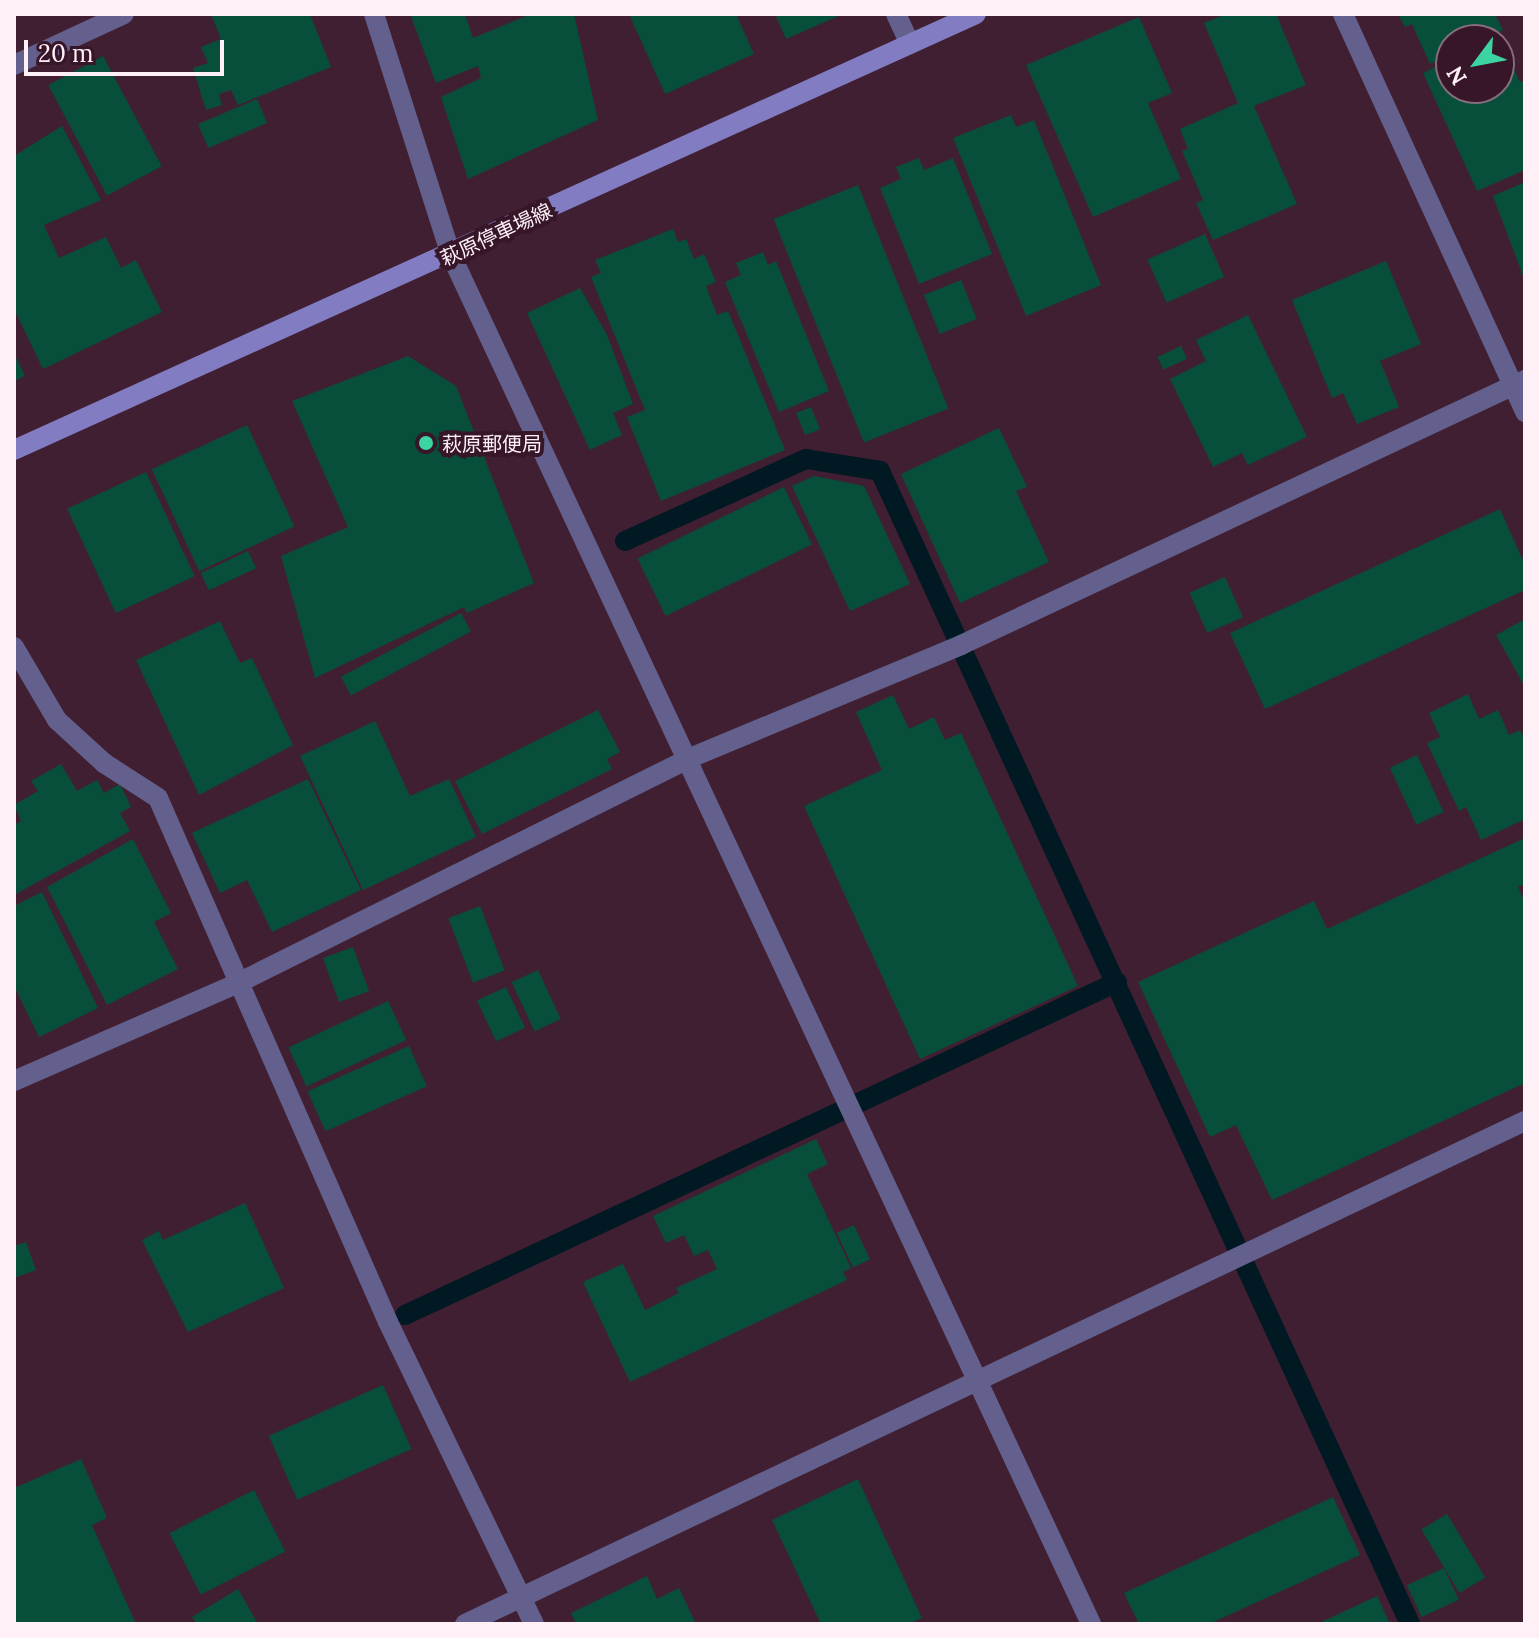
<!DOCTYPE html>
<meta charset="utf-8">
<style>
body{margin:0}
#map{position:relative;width:1539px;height:1638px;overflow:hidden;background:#411f32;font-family:Lora,"Noto Sans JP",serif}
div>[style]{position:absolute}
.stream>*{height:20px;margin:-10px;padding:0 10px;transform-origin:10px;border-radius:10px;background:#001923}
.building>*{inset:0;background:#074f3a;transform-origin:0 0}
.street>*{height:20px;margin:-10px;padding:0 10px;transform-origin:10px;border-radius:10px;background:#63608d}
.secondary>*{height:20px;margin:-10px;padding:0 10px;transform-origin:10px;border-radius:10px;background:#827cc3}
.dots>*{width:22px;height:22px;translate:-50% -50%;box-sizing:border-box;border:4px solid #361628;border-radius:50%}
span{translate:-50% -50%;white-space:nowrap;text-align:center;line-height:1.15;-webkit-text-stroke:8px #361628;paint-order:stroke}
.street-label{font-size:20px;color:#fff0f7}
.poi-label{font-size:20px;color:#fff0f7}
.left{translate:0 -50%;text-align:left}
.frame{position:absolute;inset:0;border:16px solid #fff0f7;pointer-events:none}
.north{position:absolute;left:1435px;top:24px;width:80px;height:80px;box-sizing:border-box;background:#361628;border:2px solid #866d7b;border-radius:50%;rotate:238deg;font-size:22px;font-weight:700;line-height:32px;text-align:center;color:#fff0f7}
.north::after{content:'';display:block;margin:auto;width:28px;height:36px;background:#3dd4a3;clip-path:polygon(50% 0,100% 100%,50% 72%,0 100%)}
.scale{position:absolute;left:24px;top:40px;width:200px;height:36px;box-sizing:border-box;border:4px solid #fff0f7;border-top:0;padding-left:10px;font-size:24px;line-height:28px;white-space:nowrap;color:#fff0f7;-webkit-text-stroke:6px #361628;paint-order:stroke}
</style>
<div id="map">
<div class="stream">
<i style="left:625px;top:541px;width:199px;rotate:-24.4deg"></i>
<i style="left:806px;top:459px;width:75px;rotate:9.2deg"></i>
<i style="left:880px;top:471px;width:1269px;rotate:65.31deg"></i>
<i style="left:405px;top:1315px;width:786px;rotate:-25.07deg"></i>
</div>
<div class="building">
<i style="clip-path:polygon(211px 14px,310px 14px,331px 67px,238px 105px,231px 90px,219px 94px,222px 105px,206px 110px,193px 68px,208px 63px,201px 47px,221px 39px)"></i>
<i style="clip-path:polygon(410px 14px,465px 14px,473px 38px,531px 14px,574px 14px,598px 120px,468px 179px,441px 97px,481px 78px,478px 66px,436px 83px)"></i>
<i style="clip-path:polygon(629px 14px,736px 14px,754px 54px,665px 94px)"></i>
<i style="clip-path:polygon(775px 14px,843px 14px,786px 39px)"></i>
<i style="clip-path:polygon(1226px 14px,1276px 14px,1306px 85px,1254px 106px,1297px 204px,1213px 240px,1196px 203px,1203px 200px,1182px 151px,1188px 149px,1180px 129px,1238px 103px,1204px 23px)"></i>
<i style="clip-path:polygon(1398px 14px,1495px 14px,1503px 30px,1481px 40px,1451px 40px,1451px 54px,1430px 64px,1412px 24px,1405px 27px)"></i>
<i style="clip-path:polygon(1139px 17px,1172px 93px,1148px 103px,1181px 179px,1093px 217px,1026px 65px)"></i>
<i style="clip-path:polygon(1502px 43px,1520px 82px,1525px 80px,1525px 170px,1477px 191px,1423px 73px,1451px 59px,1451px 88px,1499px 88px)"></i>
<i style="left:103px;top:56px;width:125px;height:62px;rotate:62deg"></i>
<i style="left:257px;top:99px;width:26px;height:64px;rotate:67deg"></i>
<i style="clip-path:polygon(1011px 115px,1016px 127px,1034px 120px,1101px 285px,1026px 316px,953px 138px)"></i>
<i style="clip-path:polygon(62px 126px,101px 200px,44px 225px,59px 258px,106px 237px,121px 268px,136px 260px,162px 312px,43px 369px,14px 309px,14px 156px)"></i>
<i style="clip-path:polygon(919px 158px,924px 170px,953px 158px,992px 254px,919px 284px,880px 188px,901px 179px,896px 167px)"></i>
<i style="clip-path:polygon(1525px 182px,1525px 281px,1493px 196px)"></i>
<i style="left:858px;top:185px;width:241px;height:91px;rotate:68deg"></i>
<i style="clip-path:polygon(673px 229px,678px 242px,686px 239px,694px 259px,704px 254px,716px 282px,706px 286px,717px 315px,728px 311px,785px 450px,661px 501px,627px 417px,645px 410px,591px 277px,601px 273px,595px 260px)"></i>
<i style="left:1205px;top:234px;width:47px;height:63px;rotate:66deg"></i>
<i style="clip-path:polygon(763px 252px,768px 265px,776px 261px,829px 391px,779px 412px,725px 282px,741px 275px,736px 263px)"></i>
<i style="clip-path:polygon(1386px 261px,1421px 344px,1380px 361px,1399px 407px,1357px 424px,1343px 393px,1332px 398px,1292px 300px)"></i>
<i style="left:961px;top:280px;width:42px;height:40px;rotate:68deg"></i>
<i style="clip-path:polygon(580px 288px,607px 335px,633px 404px,613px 413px,622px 435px,590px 450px,527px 313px)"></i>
<i style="clip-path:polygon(1248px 315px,1307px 437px,1248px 465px,1242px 453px,1213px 467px,1170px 379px,1206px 361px,1196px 340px)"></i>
<i style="left:1181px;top:346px;width:14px;height:26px;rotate:65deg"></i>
<i style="clip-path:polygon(14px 353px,25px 376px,14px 381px)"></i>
<i style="clip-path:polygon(408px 356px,456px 386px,534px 583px,467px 613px,464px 607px,315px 678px,281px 556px,348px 527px,292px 401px)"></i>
<i style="left:811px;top:407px;width:24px;height:16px;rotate:68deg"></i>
<i style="left:247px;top:425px;width:112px;height:105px;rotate:65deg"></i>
<i style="clip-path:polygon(999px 428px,1027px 487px,1016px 491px,1049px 562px,960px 603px,901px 474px)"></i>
<i style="left:146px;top:472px;width:115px;height:87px;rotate:65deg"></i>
<i style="clip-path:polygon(814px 476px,864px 486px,910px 584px,850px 611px,792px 486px)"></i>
<i style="left:784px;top:487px;width:64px;height:163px;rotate:64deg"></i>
<i style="clip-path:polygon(1500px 509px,1525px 565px,1525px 590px,1265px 709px,1230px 633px)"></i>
<i style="left:248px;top:551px;width:19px;height:52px;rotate:65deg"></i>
<i style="left:1225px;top:577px;width:44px;height:39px;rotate:66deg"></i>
<i style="left:461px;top:613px;width:21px;height:136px;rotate:62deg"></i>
<i style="clip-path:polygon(1525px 619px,1525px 687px,1496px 635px)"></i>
<i style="clip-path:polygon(220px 621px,240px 663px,252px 658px,293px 745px,199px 795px,136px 660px)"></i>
<i style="clip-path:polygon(1468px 694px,1479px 719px,1498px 710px,1509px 735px,1520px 730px,1525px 740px,1525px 819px,1481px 840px,1466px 807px,1459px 811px,1427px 743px,1440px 737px,1429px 713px)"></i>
<i style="clip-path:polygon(893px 695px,909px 729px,934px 717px,945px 740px,961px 733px,1078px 986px,920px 1059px,804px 806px,882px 770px,856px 712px)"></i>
<i style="clip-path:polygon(598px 710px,620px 752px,607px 759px,612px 769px,482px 834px,455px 781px)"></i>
<i style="clip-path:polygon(375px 721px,410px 796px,449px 779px,476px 837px,363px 890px,300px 756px)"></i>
<i style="left:1417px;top:755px;width:63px;height:30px;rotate:65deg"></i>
<i style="clip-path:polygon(61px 764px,77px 791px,97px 780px,104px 793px,120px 784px,131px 807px,120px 813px,130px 831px,14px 895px,14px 825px,21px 821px,14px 805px,38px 791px,31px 781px)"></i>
<i style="clip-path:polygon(308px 779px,361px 890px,272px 932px,247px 880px,220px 893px,192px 833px)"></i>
<i style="clip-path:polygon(1525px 838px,1525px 884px,1518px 887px,1525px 902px,1525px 1083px,1272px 1200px,1236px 1125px,1210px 1137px,1138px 982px,1314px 901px,1327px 929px)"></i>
<i style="clip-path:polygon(133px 839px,171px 913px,154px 922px,178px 969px,107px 1005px,47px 887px)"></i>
<i style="clip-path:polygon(42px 892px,98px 1008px,39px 1037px,14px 986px,14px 906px)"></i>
<i style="left:480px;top:906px;width:69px;height:34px;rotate:69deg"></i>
<i style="left:353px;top:947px;width:47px;height:32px;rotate:70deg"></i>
<i style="left:538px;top:970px;width:54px;height:29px;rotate:65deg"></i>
<i style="left:506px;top:987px;width:45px;height:32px;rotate:65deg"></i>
<i style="left:388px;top:1001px;width:43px;height:110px;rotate:65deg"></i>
<i style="left:409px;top:1046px;width:44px;height:111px;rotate:66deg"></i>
<i style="clip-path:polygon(816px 1139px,828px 1164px,807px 1174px,851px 1268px,843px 1272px,847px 1280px,630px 1382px,583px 1282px,623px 1264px,645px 1310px,679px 1293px,676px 1288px,717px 1269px,708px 1250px,694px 1256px,684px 1235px,666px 1243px,653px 1216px)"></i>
<i style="clip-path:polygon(245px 1203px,284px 1288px,188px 1332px,142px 1240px,159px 1231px,163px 1240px)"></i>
<i style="left:854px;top:1225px;width:38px;height:19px;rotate:65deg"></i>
<i style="clip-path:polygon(26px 1242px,36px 1270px,14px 1278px,14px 1246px)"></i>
<i style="left:383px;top:1385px;width:70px;height:125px;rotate:66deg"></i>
<i style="clip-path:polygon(81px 1459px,107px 1518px,92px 1525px,136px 1624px,14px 1624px,14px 1488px)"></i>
<i style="clip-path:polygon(858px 1479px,922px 1618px,908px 1624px,821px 1624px,772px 1520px)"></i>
<i style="left:254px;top:1490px;width:69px;height:95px;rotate:63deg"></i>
<i style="clip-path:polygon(1333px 1497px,1360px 1555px,1209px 1624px,1139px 1624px,1124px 1593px)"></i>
<i style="left:1447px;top:1514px;width:74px;height:30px;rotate:59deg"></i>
<i style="left:1444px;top:1568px;width:35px;height:41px;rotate:65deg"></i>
<i style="clip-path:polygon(647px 1576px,657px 1599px,679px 1588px,696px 1624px,576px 1624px,571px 1613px)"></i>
<i style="clip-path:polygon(238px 1589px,258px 1624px,197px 1624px,192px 1617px)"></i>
<i style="clip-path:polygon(1377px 1596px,1390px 1624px,1317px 1624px)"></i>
</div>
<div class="street">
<i style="left:374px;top:14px;width:253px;rotate:72.3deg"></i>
<i style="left:451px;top:255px;width:1511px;rotate:64.94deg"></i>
<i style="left:896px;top:14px;width:33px;rotate:65deg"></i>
<i style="left:1343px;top:14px;width:438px;rotate:65.4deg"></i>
<i style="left:14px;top:65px;width:121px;rotate:-24.9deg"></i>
<i style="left:14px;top:647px;width:85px;rotate:59.5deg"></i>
<i style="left:57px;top:720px;width:64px;rotate:42.5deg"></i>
<i style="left:104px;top:763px;width:64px;rotate:32.9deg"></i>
<i style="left:158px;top:798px;width:572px;rotate:66.3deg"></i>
<i style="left:388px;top:1322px;width:335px;rotate:64.2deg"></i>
<i style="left:14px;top:1081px;width:242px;rotate:-23.6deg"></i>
<i style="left:236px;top:984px;width:507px;rotate:-26.46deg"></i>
<i style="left:690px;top:758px;width:294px;rotate:-22.6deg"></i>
<i style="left:961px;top:645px;width:623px;rotate:-25.17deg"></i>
<i style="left:465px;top:1624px;width:1173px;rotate:-25.39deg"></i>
</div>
<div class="secondary">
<i style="left:14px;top:450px;width:1056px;rotate:-24.38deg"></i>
</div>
<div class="dots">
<i style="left:426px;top:443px;background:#3dd4a3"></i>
</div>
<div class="street-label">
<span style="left:496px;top:234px;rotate:-25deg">萩原停車場線</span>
</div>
<div class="poi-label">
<span class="left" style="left:442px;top:443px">萩原郵便局</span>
</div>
<div class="frame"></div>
<div class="north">N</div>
<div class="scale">20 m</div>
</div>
